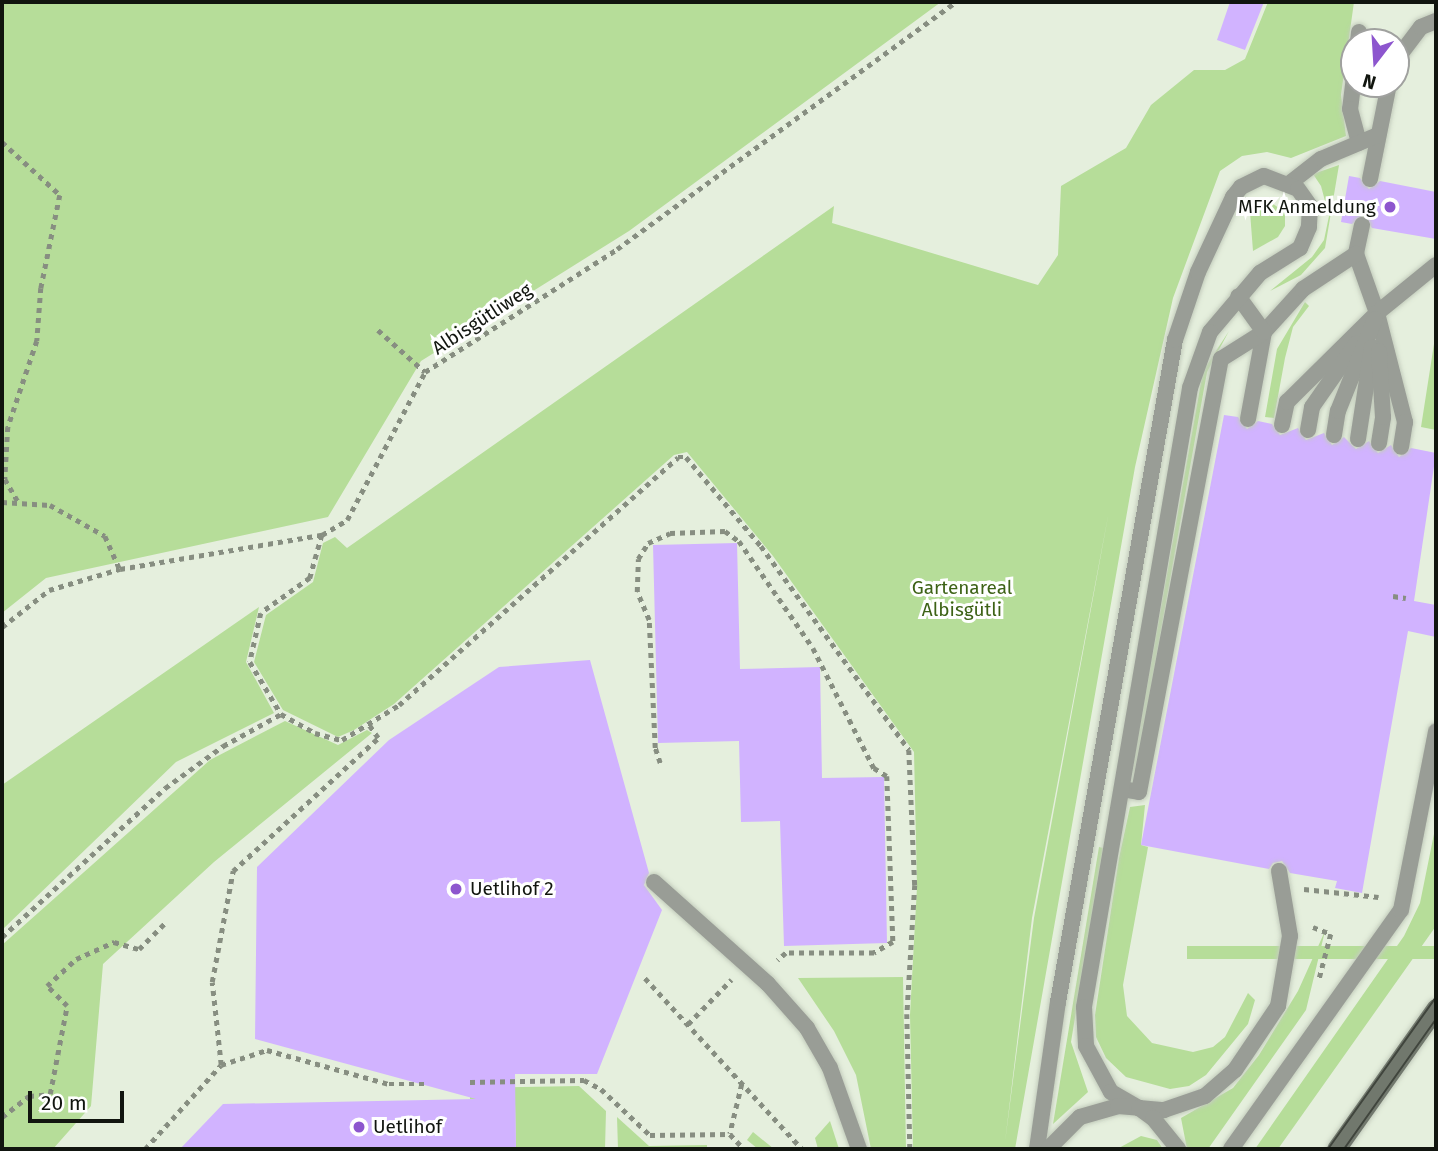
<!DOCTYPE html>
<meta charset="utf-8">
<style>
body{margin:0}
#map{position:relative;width:1438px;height:1151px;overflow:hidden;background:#e5efdd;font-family:"Fira Sans",sans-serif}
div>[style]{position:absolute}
.green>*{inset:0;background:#b6dd99;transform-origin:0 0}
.building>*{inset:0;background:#d1b3ff}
.path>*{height:4.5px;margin-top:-2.25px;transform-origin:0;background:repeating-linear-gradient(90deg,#878e81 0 5px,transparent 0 10px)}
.roads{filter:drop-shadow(0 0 2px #c3ccbc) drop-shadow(0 0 2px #c3ccbc)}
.service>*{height:16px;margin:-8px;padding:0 8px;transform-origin:8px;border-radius:8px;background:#999d96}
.secondary>*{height:19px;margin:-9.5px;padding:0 9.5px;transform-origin:9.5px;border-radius:9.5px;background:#71786d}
.tram>*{height:2px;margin:-1px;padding:0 1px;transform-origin:1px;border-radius:1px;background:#40453d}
.dots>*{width:19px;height:19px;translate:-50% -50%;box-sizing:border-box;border:4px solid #fff;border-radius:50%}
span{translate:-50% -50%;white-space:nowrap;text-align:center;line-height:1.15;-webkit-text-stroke:6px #fff;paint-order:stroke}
.poi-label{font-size:19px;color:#11150f}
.right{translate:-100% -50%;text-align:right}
.left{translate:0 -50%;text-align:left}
.street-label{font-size:19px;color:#11150f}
.park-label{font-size:19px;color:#3d6216}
.frame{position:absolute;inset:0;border:4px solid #11150f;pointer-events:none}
.north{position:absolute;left:1340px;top:28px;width:70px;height:70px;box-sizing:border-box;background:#fff;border:2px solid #a0a19f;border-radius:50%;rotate:197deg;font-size:19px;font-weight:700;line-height:28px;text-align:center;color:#11150f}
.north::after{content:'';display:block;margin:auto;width:24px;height:32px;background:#8d56ce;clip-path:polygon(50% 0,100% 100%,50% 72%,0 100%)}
.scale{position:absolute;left:28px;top:1091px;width:96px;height:32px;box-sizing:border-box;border:4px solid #11150f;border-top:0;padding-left:9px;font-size:21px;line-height:24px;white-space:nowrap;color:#11150f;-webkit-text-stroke:5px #fff;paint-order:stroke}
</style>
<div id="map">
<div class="green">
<i style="clip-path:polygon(2px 2px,941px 2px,629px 231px,421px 361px,328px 517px,46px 578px,2px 613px)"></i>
<i style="clip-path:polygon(evenodd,1268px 2px,1354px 2px,1341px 95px,1346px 136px,1291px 158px,1267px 152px,1242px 156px,1220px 171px,1173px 298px,1135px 467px,1015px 1149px,913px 1149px,910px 1015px,917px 887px,914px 752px,773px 556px,687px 452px,674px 455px,394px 704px,354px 730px,338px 737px,283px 710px,254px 662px,266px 615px,313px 582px,323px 543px,335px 537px,347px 548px,834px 206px,832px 223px,1038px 285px,1058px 255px,1061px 186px,1126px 148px,1151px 105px,1194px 70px,1225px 70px,1245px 59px,1268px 2px,1109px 511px,1034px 918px,1005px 1142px,1032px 918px,1109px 511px)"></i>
<i style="clip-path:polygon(1339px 165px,1325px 248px,1301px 275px,1270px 291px,1312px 257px,1324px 240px,1329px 216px,1321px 186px,1313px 174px)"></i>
<i style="clip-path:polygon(1270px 202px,1285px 212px,1285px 226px,1278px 237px,1253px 251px,1250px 212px,1255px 205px)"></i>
<i style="clip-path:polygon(1305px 302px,1309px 306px,1293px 327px,1285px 358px,1274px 418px,1265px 417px,1277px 349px)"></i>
<i style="clip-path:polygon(1229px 331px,1207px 372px,1136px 771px,1132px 771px,1203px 371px)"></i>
<i style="clip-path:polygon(1436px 331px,1436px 430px,1421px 427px)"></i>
<i style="clip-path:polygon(259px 607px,246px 662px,274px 713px,176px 762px,2px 930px,2px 785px)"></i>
<i style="clip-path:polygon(285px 721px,338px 745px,367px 730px,372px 733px,214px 862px,103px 964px,91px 1106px,53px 1149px,2px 1149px,2px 945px,210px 760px)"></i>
<i style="clip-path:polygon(1145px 805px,1141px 845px,1148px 847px,1147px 853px,1123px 985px,1127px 1016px,1152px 1043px,1193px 1052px,1213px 1047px,1225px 1037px,1248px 993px,1255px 1000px,1248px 1024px,1206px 1075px,1189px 1086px,1170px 1089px,1126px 1077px,1106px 1058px,1096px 1037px,1095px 1015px,1119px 858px,1130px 807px)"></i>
<i style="clip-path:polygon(1436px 824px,1436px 926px,1278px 1149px,1255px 1149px,1404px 936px,1420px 903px)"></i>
<i style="clip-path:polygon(1099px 847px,1103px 848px,1071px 1042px,1088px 1092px,1053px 1124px)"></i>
<i style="clip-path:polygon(1325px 931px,1306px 1010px,1208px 1149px,1187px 1149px,1181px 1118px,1233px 1088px,1259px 1055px,1298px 991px)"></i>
<i style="left:1436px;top:946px;width:13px;height:249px;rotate:90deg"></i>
<i style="clip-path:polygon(903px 977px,906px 1149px,871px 1149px,856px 1075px,834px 1031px,798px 978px)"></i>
<i style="clip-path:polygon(579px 1086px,606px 1111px,605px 1149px,516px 1149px,515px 1104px,470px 1099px,470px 1088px)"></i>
<i style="clip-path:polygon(617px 1117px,649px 1146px,707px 1145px,707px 1149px,618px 1149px)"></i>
<i style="clip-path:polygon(830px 1121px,839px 1149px,818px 1149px,815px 1138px)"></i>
<i style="clip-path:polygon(753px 1132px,774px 1149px,758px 1149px,747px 1140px)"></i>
<i style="clip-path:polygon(1141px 1136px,1157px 1140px,1163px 1149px,1117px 1149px)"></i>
</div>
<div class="building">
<i style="clip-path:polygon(1230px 2px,1264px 2px,1245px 50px,1217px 40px)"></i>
<i style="clip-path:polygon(1349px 176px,1360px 178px,1369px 189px,1380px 181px,1436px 192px,1436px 239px,1372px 228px,1363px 215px,1352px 224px,1341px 222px)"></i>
<i style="clip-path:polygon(1224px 415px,1238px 417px,1247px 429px,1258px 421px,1272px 424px,1280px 435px,1298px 428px,1306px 440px,1324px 433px,1332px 445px,1344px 437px,1356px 449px,1369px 441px,1378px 453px,1391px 445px,1399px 457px,1411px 448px,1436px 453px,1414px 601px,1436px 605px,1436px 637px,1408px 631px,1362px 893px,1335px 888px,1337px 881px,1290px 873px,1282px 861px,1273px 863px,1269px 869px,1141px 845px)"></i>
<i style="clip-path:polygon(737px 543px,740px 669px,820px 667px,822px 778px,884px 777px,887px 943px,784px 946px,780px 821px,741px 822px,739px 741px,658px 743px,653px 545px)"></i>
<i style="clip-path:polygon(590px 660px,649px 873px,644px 885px,662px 910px,597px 1074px,515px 1074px,516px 1149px,180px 1149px,223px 1104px,476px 1099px,255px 1039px,257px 867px,389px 740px,499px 667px)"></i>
</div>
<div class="path">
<i style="left:2px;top:142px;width:79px;rotate:42.4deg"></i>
<i style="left:60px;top:195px;width:95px;rotate:101.5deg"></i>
<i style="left:41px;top:288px;width:53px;rotate:94.3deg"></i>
<i style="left:37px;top:341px;width:91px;rotate:108.6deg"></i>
<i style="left:8px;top:427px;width:52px;rotate:93.3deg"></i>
<i style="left:5px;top:479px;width:28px;rotate:60deg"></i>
<i style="left:378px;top:330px;width:63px;rotate:41.8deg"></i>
<i style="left:2px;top:502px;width:48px;rotate:3.6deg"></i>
<i style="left:50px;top:505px;width:63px;rotate:29.4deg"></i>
<i style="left:105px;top:536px;width:36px;rotate:66deg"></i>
<i style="left:322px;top:535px;width:45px;rotate:105.6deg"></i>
<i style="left:310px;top:578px;width:60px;rotate:144.5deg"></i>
<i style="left:261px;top:613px;width:50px;rotate:102.7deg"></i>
<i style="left:250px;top:662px;width:61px;rotate:59.2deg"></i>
<i style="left:281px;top:714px;width:39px;rotate:29deg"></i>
<i style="left:315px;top:733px;width:28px;rotate:15deg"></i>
<i style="left:342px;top:740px;width:67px;rotate:-31.6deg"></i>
<i style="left:399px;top:705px;width:373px;rotate:-41.6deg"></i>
<i style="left:678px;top:457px;width:8px"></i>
<i style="left:686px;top:457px;width:116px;rotate:49.9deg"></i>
<i style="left:761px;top:546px;width:252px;rotate:54deg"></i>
<i style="left:909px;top:750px;width:135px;rotate:87.5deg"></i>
<i style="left:915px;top:885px;width:129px;rotate:93.5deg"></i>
<i style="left:907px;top:1014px;width:135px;rotate:88.7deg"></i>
<i style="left:1393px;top:596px;width:13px;rotate:9deg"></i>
<i style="left:2px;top:627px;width:60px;rotate:-38.2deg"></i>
<i style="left:49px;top:590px;width:74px;rotate:-16.5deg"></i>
<i style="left:120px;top:569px;width:205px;rotate:-9.6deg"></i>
<i style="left:322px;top:535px;width:29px;rotate:-31deg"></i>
<i style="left:347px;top:520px;width:167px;rotate:-62.2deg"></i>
<i style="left:425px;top:372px;width:228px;rotate:-32.6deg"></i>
<i style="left:617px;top:249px;width:419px;rotate:-36.1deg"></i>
<i style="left:660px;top:763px;width:16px;rotate:-108deg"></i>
<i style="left:655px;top:748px;width:128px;rotate:-92.7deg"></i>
<i style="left:649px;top:620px;width:30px;rotate:-113deg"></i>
<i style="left:637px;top:592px;width:33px;rotate:-88deg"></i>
<i style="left:638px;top:559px;width:19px;rotate:-58deg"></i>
<i style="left:648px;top:543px;width:24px;rotate:-24deg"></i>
<i style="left:670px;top:533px;width:55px;rotate:-2.1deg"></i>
<i style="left:725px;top:531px;width:17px;rotate:36deg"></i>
<i style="left:739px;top:541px;width:130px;rotate:55.3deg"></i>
<i style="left:813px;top:648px;width:135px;rotate:63.1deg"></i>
<i style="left:874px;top:768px;width:15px;rotate:32deg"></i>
<i style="left:887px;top:776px;width:166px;rotate:87.9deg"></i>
<i style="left:893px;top:942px;width:22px;rotate:150deg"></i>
<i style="left:874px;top:953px;width:88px;rotate:180deg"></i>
<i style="left:786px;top:953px;width:11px;rotate:139deg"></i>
<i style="left:1304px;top:889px;width:75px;rotate:6.1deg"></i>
<i style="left:1313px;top:927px;width:19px;rotate:21deg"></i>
<i style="left:1331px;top:934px;width:48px;rotate:104.6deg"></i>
<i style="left:2px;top:937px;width:221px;rotate:-42.4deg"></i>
<i style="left:165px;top:788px;width:72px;rotate:-35.9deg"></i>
<i style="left:223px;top:746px;width:66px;rotate:-28.9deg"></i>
<i style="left:645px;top:978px;width:232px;rotate:47.4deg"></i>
<i style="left:688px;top:1024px;width:62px;rotate:-45.7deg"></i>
<i style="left:221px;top:1065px;width:83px;rotate:-96.2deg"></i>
<i style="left:212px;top:982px;width:113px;rotate:-79.3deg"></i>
<i style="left:233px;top:871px;width:197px;rotate:-42.5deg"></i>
<i style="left:378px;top:738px;width:16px;rotate:-125deg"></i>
<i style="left:470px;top:1082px;width:114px;rotate:-1deg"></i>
<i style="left:584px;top:1080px;width:19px;rotate:28deg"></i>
<i style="left:601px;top:1089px;width:67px;rotate:43.2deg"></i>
<i style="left:650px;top:1135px;width:80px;rotate:-0.7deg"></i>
<i style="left:742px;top:1084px;width:51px;rotate:103.5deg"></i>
<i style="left:730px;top:1134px;width:21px;rotate:47deg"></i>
<i style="left:2px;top:1117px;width:34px;rotate:-38deg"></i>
<i style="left:29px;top:1096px;width:21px;rotate:-5deg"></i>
<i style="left:50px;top:1094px;width:90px;rotate:-79.1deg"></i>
<i style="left:67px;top:1006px;width:28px;rotate:-135deg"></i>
<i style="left:47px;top:986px;width:40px;rotate:-43deg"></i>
<i style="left:76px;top:959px;width:42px;rotate:-24.1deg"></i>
<i style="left:114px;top:942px;width:26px;rotate:16deg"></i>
<i style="left:139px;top:949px;width:37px;rotate:-45deg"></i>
<i style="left:145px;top:1149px;width:113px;rotate:-47.9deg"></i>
<i style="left:221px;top:1065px;width:48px;rotate:-18.1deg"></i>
<i style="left:267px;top:1050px;width:127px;rotate:15.6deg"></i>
<i style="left:389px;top:1084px;width:38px"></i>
</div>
<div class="roads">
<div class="service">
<i style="left:1358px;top:42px;width:10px;rotate:-84deg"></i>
<i style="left:1396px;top:60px;width:41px;rotate:-52.9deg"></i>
<i style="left:1421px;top:27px;width:16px;rotate:-22deg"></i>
<i style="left:1354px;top:77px;width:32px;rotate:97deg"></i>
<i style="left:1350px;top:109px;width:35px;rotate:75deg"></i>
<i style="left:1370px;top:179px;width:97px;rotate:-78.7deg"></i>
<i style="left:1290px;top:183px;width:39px;rotate:-38deg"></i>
<i style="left:1321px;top:159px;width:62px;rotate:-22.8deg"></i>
<i style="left:1362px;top:225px;width:30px;rotate:102deg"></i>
<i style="left:1356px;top:254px;width:63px;rotate:70.4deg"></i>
<i style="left:1377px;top:313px;width:113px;rotate:75.6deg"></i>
<i style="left:1405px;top:422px;width:25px;rotate:99deg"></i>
<i style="left:1248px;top:419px;width:88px;rotate:-79.6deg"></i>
<i style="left:1264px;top:332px;width:58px;rotate:-47.8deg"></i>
<i style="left:1303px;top:289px;width:64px;rotate:-33.4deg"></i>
<i style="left:1282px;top:425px;width:24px;rotate:-78deg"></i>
<i style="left:1287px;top:402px;width:127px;rotate:-44.7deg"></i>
<i style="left:1377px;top:313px;width:76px;rotate:-39.1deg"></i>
<i style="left:1308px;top:430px;width:23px;rotate:-80deg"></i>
<i style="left:1312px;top:407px;width:77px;rotate:-55.1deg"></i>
<i style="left:1334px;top:435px;width:24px;rotate:-81deg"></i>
<i style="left:1338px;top:411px;width:99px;rotate:-68.1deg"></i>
<i style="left:1358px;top:439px;width:93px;rotate:-81.3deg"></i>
<i style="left:1379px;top:443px;width:26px;rotate:-81deg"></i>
<i style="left:1383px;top:417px;width:66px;rotate:-93.5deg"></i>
<i style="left:1122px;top:789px;width:17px;rotate:10deg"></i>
<i style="left:1139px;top:792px;width:441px;rotate:-79.3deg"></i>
<i style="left:1221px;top:359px;width:51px;rotate:-32.1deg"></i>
<i style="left:1264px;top:332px;width:44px;rotate:-125.8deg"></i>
<i style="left:654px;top:882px;width:153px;rotate:41.8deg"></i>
<i style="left:768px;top:984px;width:59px;rotate:48.4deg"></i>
<i style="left:807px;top:1028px;width:46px;rotate:60.1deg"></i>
<i style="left:830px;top:1068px;width:86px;rotate:70.3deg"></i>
<i style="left:1037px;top:1149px;width:148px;rotate:-81.9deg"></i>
<i style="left:1058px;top:1002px;width:672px;rotate:-79.98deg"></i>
<i style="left:1175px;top:340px;width:72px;rotate:-71.3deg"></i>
<i style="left:1198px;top:272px;width:83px;rotate:-65deg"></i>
<i style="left:1233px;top:197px;width:13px;rotate:-51deg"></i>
<i style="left:1241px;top:187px;width:25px;rotate:-26deg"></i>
<i style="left:1264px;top:176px;width:36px;rotate:21deg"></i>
<i style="left:1298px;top:189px;width:21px;rotate:55deg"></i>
<i style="left:1310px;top:206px;width:21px;rotate:93deg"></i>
<i style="left:1309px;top:227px;width:23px;rotate:113deg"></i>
<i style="left:1300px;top:248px;width:47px;rotate:148deg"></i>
<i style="left:1260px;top:273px;width:77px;rotate:130.3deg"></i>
<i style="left:1210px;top:332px;width:59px;rotate:109.7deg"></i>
<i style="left:1190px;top:388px;width:628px;rotate:99.72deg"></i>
<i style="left:1084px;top:1007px;width:39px;rotate:87deg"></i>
<i style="left:1086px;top:1046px;width:52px;rotate:61.5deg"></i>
<i style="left:1111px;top:1092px;width:32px;rotate:30deg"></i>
<i style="left:1139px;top:1108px;width:25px;rotate:5deg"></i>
<i style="left:1164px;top:1110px;width:43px;rotate:-18.9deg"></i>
<i style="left:1205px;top:1096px;width:40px;rotate:-41deg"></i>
<i style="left:1235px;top:1070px;width:77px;rotate:-56.1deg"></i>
<i style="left:1278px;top:1006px;width:71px;rotate:-80.3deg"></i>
<i style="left:1290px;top:936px;width:66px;rotate:-99.6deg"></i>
<i style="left:1048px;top:1149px;width:45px;rotate:-45deg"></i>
<i style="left:1080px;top:1117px;width:40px;rotate:-16deg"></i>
<i style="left:1118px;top:1106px;width:21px;rotate:5deg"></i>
<i style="left:1139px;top:1108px;width:17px;rotate:36deg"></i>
<i style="left:1153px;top:1118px;width:40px;rotate:51deg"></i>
<i style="left:1231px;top:1149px;width:293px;rotate:-54.6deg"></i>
<i style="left:1401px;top:910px;width:182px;rotate:-78.9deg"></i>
</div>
<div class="secondary">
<i style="left:1336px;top:1149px;width:173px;rotate:-54.7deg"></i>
</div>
</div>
<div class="tram">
<i style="left:1328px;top:1149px;width:186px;rotate:-54.6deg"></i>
<i style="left:1344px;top:1149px;width:159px;rotate:-54.7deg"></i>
</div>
<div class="dots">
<i style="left:1390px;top:207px;background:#8d56ce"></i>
<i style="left:456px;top:889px;background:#8d56ce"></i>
<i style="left:359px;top:1127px;background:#8d56ce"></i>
</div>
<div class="poi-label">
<span class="right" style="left:1376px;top:207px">MFK Anmeldung</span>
<span class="left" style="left:470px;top:889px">Uetlihof 2</span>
<span class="left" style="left:373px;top:1127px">Uetlihof</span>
</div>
<div class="street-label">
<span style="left:482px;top:319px;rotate:-33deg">Albisgütliweg</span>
</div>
<div class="park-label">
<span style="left:962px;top:599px">Gartenareal<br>Albisgütli</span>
</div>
<div class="frame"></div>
<div class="north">N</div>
<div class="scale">20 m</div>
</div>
